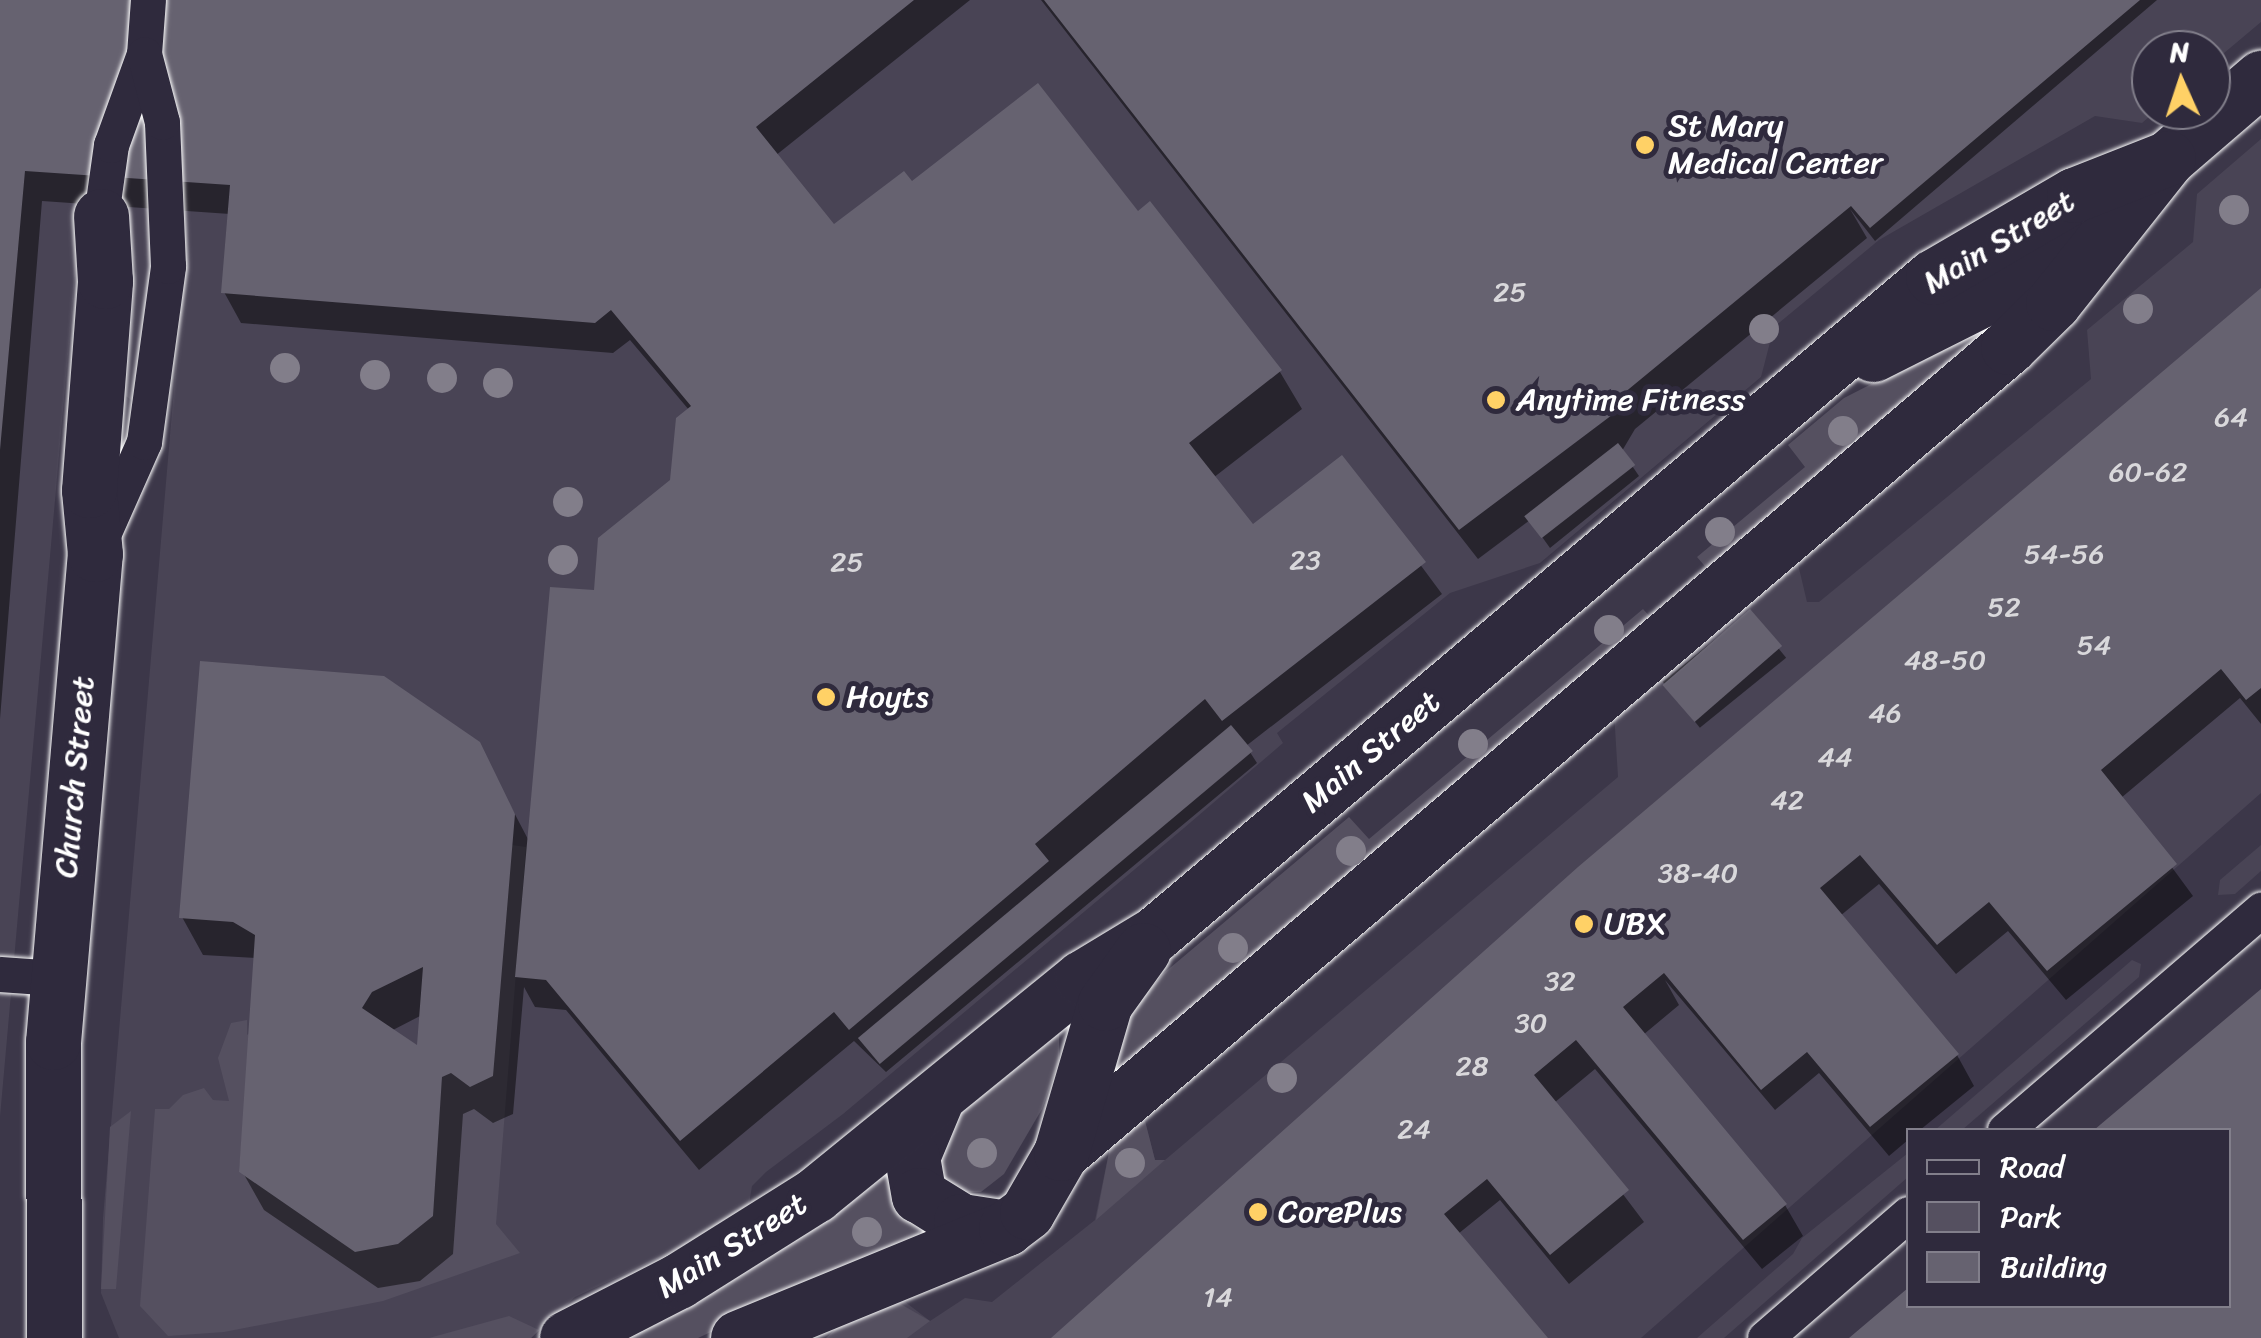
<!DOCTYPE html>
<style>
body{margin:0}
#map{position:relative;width:2261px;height:1338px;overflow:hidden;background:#3c3749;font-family:Sriracha,sans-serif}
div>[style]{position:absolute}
.built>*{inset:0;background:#494455}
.green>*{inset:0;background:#555060}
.shadow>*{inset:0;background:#0007;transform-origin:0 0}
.building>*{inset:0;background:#666270;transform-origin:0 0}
.roads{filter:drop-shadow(0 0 2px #fff) drop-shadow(0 0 2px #fff)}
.lane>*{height:35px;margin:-17.5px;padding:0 17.5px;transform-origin:17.5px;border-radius:17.5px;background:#2f2a3d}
.street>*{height:55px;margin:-27.5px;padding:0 27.5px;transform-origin:27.5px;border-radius:27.5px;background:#2f2a3d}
.secondary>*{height:55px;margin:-27.5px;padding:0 27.5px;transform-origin:27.5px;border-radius:27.5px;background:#2f2a3d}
.trees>*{width:30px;height:30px;margin:-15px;border-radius:50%;background:#827e8a}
.dots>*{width:28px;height:28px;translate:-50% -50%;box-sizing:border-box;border:5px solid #2f2a3d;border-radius:50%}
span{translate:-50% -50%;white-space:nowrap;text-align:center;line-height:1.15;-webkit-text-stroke:10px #2f2a3d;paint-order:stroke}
.number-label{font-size:28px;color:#d9d8db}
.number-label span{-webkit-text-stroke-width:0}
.poi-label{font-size:32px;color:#fff}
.left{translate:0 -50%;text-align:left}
.street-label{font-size:32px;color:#fff}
.legend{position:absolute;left:1906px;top:1128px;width:325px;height:180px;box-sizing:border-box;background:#2f2a3d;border:2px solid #827f8b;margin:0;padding:12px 18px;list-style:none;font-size:30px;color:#fff}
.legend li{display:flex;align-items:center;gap:20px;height:50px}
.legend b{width:50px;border:2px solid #827f8b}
.north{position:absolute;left:2131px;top:30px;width:100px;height:100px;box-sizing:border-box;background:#2f2a3d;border:2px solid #827f8b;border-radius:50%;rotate:357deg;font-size:28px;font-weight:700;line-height:40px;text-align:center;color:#fff}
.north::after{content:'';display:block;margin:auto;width:35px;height:45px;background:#ffd166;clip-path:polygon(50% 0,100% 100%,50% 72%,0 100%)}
</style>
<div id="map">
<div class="built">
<i style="clip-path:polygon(0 0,2261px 0,2261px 22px,2211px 64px,2211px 50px,2151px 50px,2151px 110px,2157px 110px,2142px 123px,2095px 116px,1879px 240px,1774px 327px,1761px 377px,1540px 563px,1450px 593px,1277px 733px,1283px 743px,1184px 828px,843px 1114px,766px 1172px,752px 1186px,747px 1217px,575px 1297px,531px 1338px,119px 1338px,101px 1293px,103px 1218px,186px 249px,184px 182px,152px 179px,153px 256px,134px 402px,126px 396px,136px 271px,121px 207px,123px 177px,84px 175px,0 1117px)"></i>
<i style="clip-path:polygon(2261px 139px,2261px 793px,1641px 1338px,826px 1338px,904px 1301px,930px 1321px,965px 1298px,992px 1302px,1095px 1220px,1111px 1142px,1145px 1121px,1155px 1160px,1165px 1160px,1618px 777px,1614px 712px,1783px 563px,1798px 564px,1807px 602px,1819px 602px,2091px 379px,2087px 330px,2193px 242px,2197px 194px)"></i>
<i style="clip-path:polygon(2261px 845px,2261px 871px,2235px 894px,2218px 895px,2220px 880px)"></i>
<i style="clip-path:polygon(2132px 960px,2141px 964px,2139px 977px,1962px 1130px,1935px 1130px)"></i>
<i style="clip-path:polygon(1908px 1153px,1908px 1177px,1724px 1338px,1697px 1338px,1793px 1254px,1802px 1238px)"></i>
</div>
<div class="green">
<i style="clip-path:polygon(1997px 320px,1709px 571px,1697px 557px,1805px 467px,1788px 445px,1844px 398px)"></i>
<i style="clip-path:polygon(1643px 609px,1652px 619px,1112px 1079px,1112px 1050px,1130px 1013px,1164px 973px,1349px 817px,1369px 839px)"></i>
<i style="clip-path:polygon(512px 845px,526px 847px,496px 1224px,520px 1253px,383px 1301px,224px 1332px,168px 1336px,140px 1306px,155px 1109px,169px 1109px,183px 1095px,204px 1088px,213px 1100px,229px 1101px,218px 1058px,231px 1023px,247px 1020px,247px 1035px,251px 1032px,239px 1172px,355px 1252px,398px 1244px,432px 1216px,442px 1077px)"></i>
<i style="clip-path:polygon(1059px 1026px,1059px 1060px,1042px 1109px,1004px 1174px,981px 1192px,944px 1192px,935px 1162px,961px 1104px)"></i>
<i style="clip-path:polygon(131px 1111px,116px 1289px,101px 1289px,110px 1127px)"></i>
<i style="clip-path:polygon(1136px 1121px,1145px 1121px,1155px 1160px,1165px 1160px,1096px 1220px,1111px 1142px)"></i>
<i style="clip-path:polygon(884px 1163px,922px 1227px,918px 1235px,698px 1338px,625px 1338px,708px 1290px)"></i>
<i style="clip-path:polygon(892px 1299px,930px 1321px,907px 1338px,826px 1338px,843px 1322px)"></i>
<i style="clip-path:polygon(509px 1316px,539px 1330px,531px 1338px,429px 1338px)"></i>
</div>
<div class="shadow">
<i style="clip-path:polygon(evenodd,0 0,970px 0,775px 156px,846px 246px,912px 184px,1137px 214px,1149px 204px,1280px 372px,1302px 409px,1213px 478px,1252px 528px,1342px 459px,1442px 594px,1246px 746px,1257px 763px,886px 1072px,854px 1041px,699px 1170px,566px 1010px,535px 1007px,524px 987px,513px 1114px,493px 1123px,474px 1109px,463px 1114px,453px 1254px,420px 1281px,378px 1288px,264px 1210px,242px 1171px,256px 958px,203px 955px,182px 917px,478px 744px,530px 843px,597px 593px,673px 481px,689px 410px,630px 340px,613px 353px,241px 323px,224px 292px,230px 214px,42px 201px,0 719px,0 0,422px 1015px,420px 1050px,391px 1031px,422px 1015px)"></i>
<i style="clip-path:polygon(1041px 0,2157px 0,1875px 241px,1850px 209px,1867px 238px,1635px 429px,1622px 451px,1639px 476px,1550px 548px,1530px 520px,1478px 559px)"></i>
<i style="clip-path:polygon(2261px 291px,2261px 724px,2240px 698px,2121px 798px,2193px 896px,2066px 1000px,2008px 931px,1956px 974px,1879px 884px,1840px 916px,1957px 1055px,1974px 1086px,1920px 1130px,1908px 1130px,1908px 1140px,1889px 1156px,1819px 1073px,1775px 1110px,1665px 980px,1679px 1005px,1643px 1035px,1785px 1205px,1803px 1236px,1762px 1269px,1595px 1069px,1554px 1103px,1644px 1222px,1569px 1284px,1500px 1200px,1458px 1234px,1545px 1338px,1055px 1338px)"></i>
<i style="left:1749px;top:612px;width:59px;height:111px;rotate:51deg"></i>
<i style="clip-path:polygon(2261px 992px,2261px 1338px,1853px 1338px,1908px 1291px,1908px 1306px,2228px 1306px,2228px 1130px,2098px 1130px)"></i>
</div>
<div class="building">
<i style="clip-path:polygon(0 0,914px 0,756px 127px,834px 224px,904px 171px,912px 181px,1038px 83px,1138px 211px,1150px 201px,1282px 370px,1189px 443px,1253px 524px,1342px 455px,1426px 562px,1222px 721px,1205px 699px,1035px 844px,1049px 861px,849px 1030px,834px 1012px,680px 1141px,546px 980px,515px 977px,550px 587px,594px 590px,598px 538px,670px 480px,676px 418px,691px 406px,611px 310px,595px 323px,221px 293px,230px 185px,25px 171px,0 450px)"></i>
<i style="clip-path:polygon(1044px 0,2140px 0,1870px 228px,1851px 206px,1618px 398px,1612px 415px,1459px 530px)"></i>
<i style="clip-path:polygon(2261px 288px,2261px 688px,2246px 700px,2221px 669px,2101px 770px,2177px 864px,2047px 971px,1989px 902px,1937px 945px,1860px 855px,1820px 888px,1959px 1054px,1870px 1127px,1807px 1052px,1761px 1090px,1664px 973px,1623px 1007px,1787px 1204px,1743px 1240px,1576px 1040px,1534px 1075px,1629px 1190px,1550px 1255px,1487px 1179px,1444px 1214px,1548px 1338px,1051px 1338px,1578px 867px)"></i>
<i style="left:1618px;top:443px;width:28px;height:119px;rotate:52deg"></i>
<i style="left:1750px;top:609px;width:49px;height:116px;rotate:49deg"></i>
<i style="clip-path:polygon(evenodd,200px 661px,384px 676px,480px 742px,515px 814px,493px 1076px,470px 1087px,451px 1073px,442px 1077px,433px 1216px,398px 1244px,355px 1252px,239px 1172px,255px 935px,233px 922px,179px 918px,200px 661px,423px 967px,417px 1045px,362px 1008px,372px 992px,423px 967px)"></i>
<i style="left:1231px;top:725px;width:34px;height:487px;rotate:50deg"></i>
<i style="clip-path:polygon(2261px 989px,2261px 1338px,1849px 1338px,1908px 1288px,1908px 1306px,2228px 1306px,2228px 1130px,2094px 1130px)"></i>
</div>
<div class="roads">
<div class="lane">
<i style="left:101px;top:216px;width:72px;rotate:-82deg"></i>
<i style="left:111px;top:145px;width:97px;rotate:-70.1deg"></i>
<i style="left:144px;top:54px;width:54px;rotate:-85.8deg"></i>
<i style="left:97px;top:548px;width:116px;rotate:-66.1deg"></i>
<i style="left:144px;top:442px;width:178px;rotate:-82.2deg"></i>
<i style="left:168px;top:266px;width:144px;rotate:-92.4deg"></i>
<i style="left:162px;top:122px;width:70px;rotate:-104.8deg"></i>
<i style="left:0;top:974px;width:57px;rotate:4deg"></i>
<i style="left:2005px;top:1130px;width:338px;rotate:-40.7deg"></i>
<i style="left:1765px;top:1338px;width:189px;rotate:-40.9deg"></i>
</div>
<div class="street">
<i style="left:54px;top:1338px;width:296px;rotate:-90.2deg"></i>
<i style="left:53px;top:1042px;width:490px;rotate:-85.1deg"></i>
<i style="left:95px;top:554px;width:64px;rotate:-95.4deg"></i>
<i style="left:89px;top:490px;width:210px;rotate:-85.6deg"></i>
<i style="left:105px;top:281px;width:65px;rotate:-93.5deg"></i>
</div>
<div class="secondary">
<i style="left:1873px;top:354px;width:234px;rotate:-26.7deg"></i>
<i style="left:935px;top:1102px;width:60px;rotate:112.7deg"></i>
<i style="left:912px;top:1157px;width:39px;rotate:80deg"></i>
<i style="left:919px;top:1195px;width:49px;rotate:31.8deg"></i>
<i style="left:961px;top:1221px;width:46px;rotate:8.8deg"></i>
<i style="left:1061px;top:1153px;width:1244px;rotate:-40.4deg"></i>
<i style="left:2008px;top:347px;width:63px;rotate:-44.4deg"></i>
<i style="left:2053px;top:303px;width:185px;rotate:-51.6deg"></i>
<i style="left:2168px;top:158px;width:123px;rotate:-40.7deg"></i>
<i style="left:567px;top:1338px;width:125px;rotate:-27.2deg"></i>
<i style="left:678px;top:1281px;width:162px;rotate:-32.1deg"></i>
<i style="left:815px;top:1195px;width:344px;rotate:-39.1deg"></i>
<i style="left:1082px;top:978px;width:85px;rotate:-31.1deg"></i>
<i style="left:1155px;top:934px;width:1018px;rotate:-40.18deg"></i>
<i style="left:1933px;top:277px;width:163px;rotate:-30.2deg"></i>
<i style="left:2074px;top:195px;width:101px;rotate:-21.5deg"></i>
<i style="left:738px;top:1338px;width:290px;rotate:-22.3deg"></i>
<i style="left:1006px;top:1228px;width:26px;rotate:-37deg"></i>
<i style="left:1027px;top:1212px;width:68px;rotate:-60deg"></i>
<i style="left:1061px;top:1153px;width:156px;rotate:-73.7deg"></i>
<i style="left:1105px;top:1003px;width:65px;rotate:-54.4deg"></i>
</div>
</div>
<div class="trees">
<i style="left:2234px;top:210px"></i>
<i style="left:2138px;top:309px"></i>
<i style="left:1764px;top:329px"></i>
<i style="left:285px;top:368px"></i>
<i style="left:375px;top:375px"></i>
<i style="left:442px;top:378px"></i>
<i style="left:498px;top:383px"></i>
<i style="left:1843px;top:431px"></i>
<i style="left:568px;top:502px"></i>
<i style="left:1720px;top:532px"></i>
<i style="left:563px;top:560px"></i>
<i style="left:1609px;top:630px"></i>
<i style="left:1473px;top:744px"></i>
<i style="left:1351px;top:851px"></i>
<i style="left:1233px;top:948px"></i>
<i style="left:1282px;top:1078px"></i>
<i style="left:982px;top:1153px"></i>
<i style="left:1130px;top:1163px"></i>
<i style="left:867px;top:1232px"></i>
</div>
<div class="dots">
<i style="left:1645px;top:145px;background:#ffd166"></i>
<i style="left:1496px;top:400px;background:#ffd166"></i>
<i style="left:826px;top:697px;background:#ffd166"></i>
<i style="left:1584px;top:924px;background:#ffd166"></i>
<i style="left:1258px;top:1212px;background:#ffd166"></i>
</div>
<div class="number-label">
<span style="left:1510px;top:292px">25</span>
<span style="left:2231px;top:417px">64</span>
<span style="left:2148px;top:472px">60-62</span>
<span style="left:2064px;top:554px">54-56</span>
<span style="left:1305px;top:560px">23</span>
<span style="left:847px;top:562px">25</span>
<span style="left:2004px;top:607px">52</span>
<span style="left:2094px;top:645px">54</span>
<span style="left:1945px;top:660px">48-50</span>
<span style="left:1885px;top:713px">46</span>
<span style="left:1835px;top:757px">44</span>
<span style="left:1787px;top:800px">42</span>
<span style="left:1698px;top:873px">38-40</span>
<span style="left:1560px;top:981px">32</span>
<span style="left:1531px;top:1023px">30</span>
<span style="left:1472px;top:1066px">28</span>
<span style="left:1414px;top:1129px">24</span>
<span style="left:1218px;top:1297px">14</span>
</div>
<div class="poi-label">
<span class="left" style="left:1668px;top:145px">St Mary<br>Medical Center</span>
<span class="left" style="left:1516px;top:400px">Anytime Fitness</span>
<span class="left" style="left:846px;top:697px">Hoyts</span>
<span class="left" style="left:1604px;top:924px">UBX</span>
<span class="left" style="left:1278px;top:1212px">CorePlus</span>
</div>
<div class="street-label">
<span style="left:1999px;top:242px;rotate:-31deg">Main Street</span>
<span style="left:1371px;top:752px;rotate:-40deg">Main Street</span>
<span style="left:75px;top:777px;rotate:-85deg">Church Street</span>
<span style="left:732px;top:1246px;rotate:-32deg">Main Street</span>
</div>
<ul class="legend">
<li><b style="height:12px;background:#2f2a3d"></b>Road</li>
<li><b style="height:28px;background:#555060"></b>Park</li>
<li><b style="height:28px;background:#666270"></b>Building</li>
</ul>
<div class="north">N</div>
</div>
